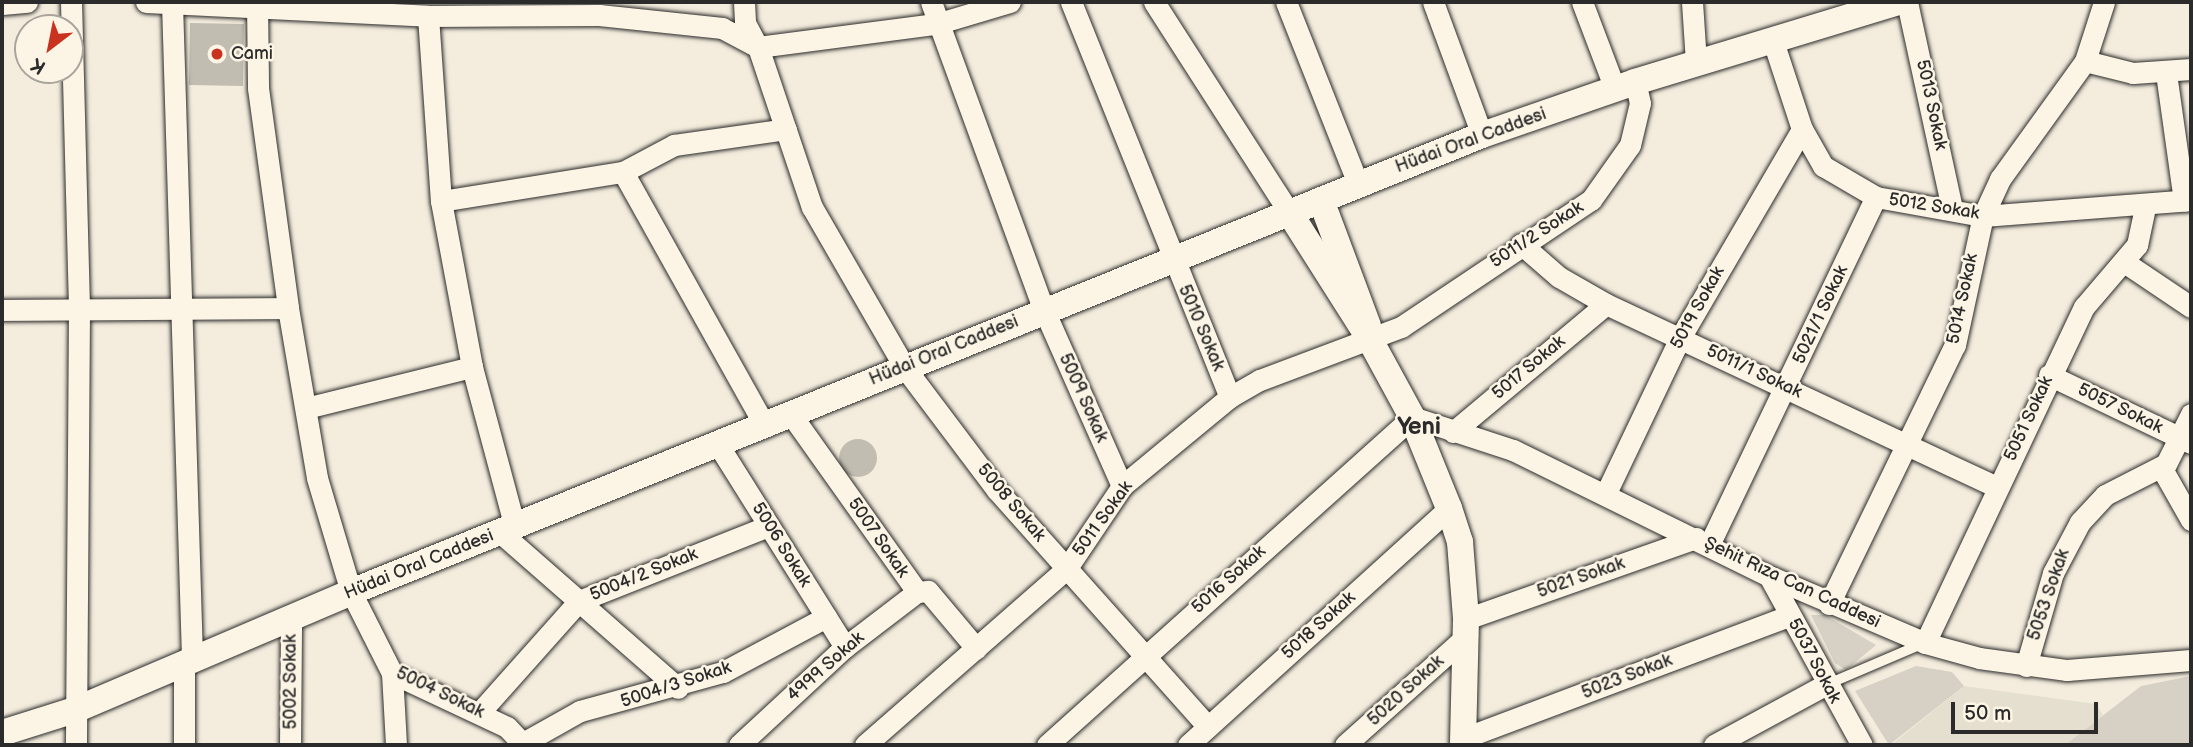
<!DOCTYPE html>
<meta charset="utf-8">
<style>
body{margin:0}
#map{position:relative;width:2193px;height:747px;overflow:hidden;background:#f4edde;font-family:"Balsamiq Sans",sans-serif}
div>[style]{position:absolute}
.built>*{inset:0;background:#e5dfd0}
.green>*{inset:0;background:#d6d1c4}
.building>*{inset:0;background:#c2bdb1;transform-origin:0 0}
.round{border-radius:50%}
.roads{filter:drop-shadow(0 0 2px #2b2b2b) drop-shadow(0 0 2px #2b2b2b)}
.service>*{height:10px;margin:-5px;padding:0 5px;transform-origin:5px;border-radius:5px;background:#fcf5e5}
.minor>*{height:21px;margin:-10.5px;padding:0 10.5px;transform-origin:10.5px;border-radius:10.5px;background:#fcf5e5}
.tertiary>*{height:26px;margin:-13px;padding:0 13px;transform-origin:13px;border-radius:13px;background:#fcf5e5}
.dots>*{width:19px;height:19px;translate:-50% -50%;box-sizing:border-box;border:4px solid #fcf5e5;border-radius:50%}
span{translate:-50% -50%;white-space:nowrap;text-align:center;line-height:1.15;-webkit-text-stroke:5px #fcf5e5;paint-order:stroke}
.poi-label{font-size:18px;color:#2b2b2b}
.left{translate:0 -50%;text-align:left}
.street-label{font-size:18px;color:#2b2b2b}
.district-label{font-size:24px;color:#2b2b2b;font-weight:700}
.frame{position:absolute;inset:0;border:4px solid #2b2b2b;pointer-events:none}
.north{position:absolute;left:14px;top:14px;width:70px;height:70px;box-sizing:border-box;background:#fcf5e5;border:2px solid #a8a49b;border-radius:50%;rotate:212deg;font-size:19px;font-weight:700;line-height:28px;text-align:center;color:#2b2b2b}
.north::after{content:'';display:block;margin:auto;width:24px;height:32px;background:#c8321e;clip-path:polygon(50% 0,100% 100%,50% 72%,0 100%)}
.scale{position:absolute;left:1951px;top:702px;width:147px;height:32px;box-sizing:border-box;border:4px solid #2b2b2b;border-top:0;padding-left:9px;font-size:21px;line-height:24px;white-space:nowrap;color:#2b2b2b;-webkit-text-stroke:5px #fcf5e5;paint-order:stroke}
</style>
<div id="map">
<div class="built">
<i style="clip-path:polygon(1964px 686px,2096px 704px,2103px 715px,2065px 745px,1891px 745px)"></i>
</div>
<div class="green">
<i style="clip-path:polygon(1811px 615px,1825px 615px,1876px 645px,1846px 670px,1835px 663px)"></i>
<i style="clip-path:polygon(1916px 666px,1952px 672px,1964px 686px,1889px 745px,1855px 691px)"></i>
<i style="clip-path:polygon(2191px 676px,2191px 745px,2065px 745px,2141px 686px)"></i>
</div>
<div class="building">
<i style="left:190px;top:23px;width:54px;height:62px;rotate:1deg"></i>
<i class="round" style="left:839px;top:439px;width:38px;height:38px"></i>
</div>
<div class="roads">
<div class="service">
<i style="left:1828px;top:684px;width:102px;rotate:-23.1deg"></i>
</div>
<div class="minor">
<i style="left:71px;top:2px;width:309px;rotate:88.5deg"></i>
<i style="left:79px;top:311px;width:434px;rotate:90.4deg"></i>
<i style="left:146px;top:2px;width:282px;rotate:2.8deg"></i>
<i style="left:428px;top:16px;width:171px;rotate:-0.3deg"></i>
<i style="left:599px;top:15px;width:124px;rotate:6deg"></i>
<i style="left:722px;top:28px;width:41px;rotate:27.8deg"></i>
<i style="left:758px;top:47px;width:179px;rotate:-7.4deg"></i>
<i style="left:936px;top:24px;width:77px;rotate:-16.6deg"></i>
<i style="left:257px;top:2px;width:86px;rotate:89.3deg"></i>
<i style="left:258px;top:88px;width:222px;rotate:82.2deg"></i>
<i style="left:288px;top:308px;width:172px;rotate:80.3deg"></i>
<i style="left:317px;top:478px;width:119px;rotate:73.4deg"></i>
<i style="left:351px;top:592px;width:91px;rotate:63.2deg"></i>
<i style="left:392px;top:673px;width:127px;rotate:25.2deg"></i>
<i style="left:507px;top:727px;width:25px;rotate:47deg"></i>
<i style="left:744px;top:2px;width:21px;rotate:87deg"></i>
<i style="left:745px;top:23px;width:27px;rotate:62deg"></i>
<i style="left:758px;top:47px;width:169px;rotate:71.4deg"></i>
<i style="left:812px;top:207px;width:186px;rotate:60deg"></i>
<i style="left:905px;top:368px;width:153px;rotate:53deg"></i>
<i style="left:997px;top:490px;width:317px;rotate:48.3deg"></i>
<i style="left:931px;top:2px;width:328px;rotate:69.9deg"></i>
<i style="left:1044px;top:310px;width:193px;rotate:66.1deg"></i>
<i style="left:1071px;top:2px;width:426px;rotate:68.1deg"></i>
<i style="left:1154px;top:2px;width:250px;rotate:57.3deg"></i>
<i style="left:1286px;top:2px;width:196px;rotate:68.4deg"></i>
<i style="left:1433px;top:2px;width:142px;rotate:69.8deg"></i>
<i style="left:1582px;top:2px;width:93px;rotate:69.2deg"></i>
<i style="left:1692px;top:2px;width:61px;rotate:86.2deg"></i>
<i style="left:1907px;top:2px;width:212px;rotate:77.7deg"></i>
<i style="left:172px;top:3px;width:655px;rotate:88.25deg"></i>
<i style="left:2px;top:4px;width:25px;rotate:-5deg"></i>
<i style="left:428px;top:16px;width:185px;rotate:86deg"></i>
<i style="left:441px;top:201px;width:169px;rotate:79.4deg"></i>
<i style="left:472px;top:367px;width:166px;rotate:75deg"></i>
<i style="left:1772px;top:38px;width:96px;rotate:71.8deg"></i>
<i style="left:1802px;top:129px;width:43px;rotate:60.4deg"></i>
<i style="left:1823px;top:166px;width:61px;rotate:30.3deg"></i>
<i style="left:1876px;top:197px;width:109px;rotate:10.1deg"></i>
<i style="left:1983px;top:216px;width:209px;rotate:-4.4deg"></i>
<i style="left:2085px;top:61px;width:49px;rotate:14deg"></i>
<i style="left:2133px;top:73px;width:58px;rotate:-3.9deg"></i>
<i style="left:2166px;top:73px;width:129px;rotate:82deg"></i>
<i style="left:623px;top:172px;width:289px;rotate:60.8deg"></i>
<i style="left:441px;top:201px;width:184px;rotate:-9.1deg"></i>
<i style="left:623px;top:172px;width:58px;rotate:-27.9deg"></i>
<i style="left:674px;top:145px;width:113px;rotate:-8.1deg"></i>
<i style="left:1521px;top:244px;width:50px;rotate:41deg"></i>
<i style="left:1559px;top:277px;width:54px;rotate:29.9deg"></i>
<i style="left:1606px;top:304px;width:431px;rotate:25.1deg"></i>
<i style="left:2124px;top:262px;width:81px;rotate:33.9deg"></i>
<i style="left:2px;top:310px;width:286px;rotate:-0.4deg"></i>
<i style="left:2049px;top:375px;width:157px;rotate:25.6deg"></i>
<i style="left:306px;top:408px;width:171px;rotate:-13.9deg"></i>
<i style="left:790px;top:413px;width:219px;rotate:54.6deg"></i>
<i style="left:917px;top:592px;width:11px;rotate:-5deg"></i>
<i style="left:928px;top:591px;width:75px;rotate:49.9deg"></i>
<i style="left:1453px;top:432px;width:199px;rotate:-39.9deg"></i>
<i style="left:717px;top:443px;width:241px;rotate:57.9deg"></i>
<i style="left:2161px;top:467px;width:61px;rotate:60.5deg"></i>
<i style="left:1606px;top:493px;width:172px;rotate:-64.5deg"></i>
<i style="left:1680px;top:338px;width:242px;rotate:-59.7deg"></i>
<i style="left:501px;top:533px;width:235px;rotate:41.2deg"></i>
<i style="left:1709px;top:545px;width:386px;rotate:-64.4deg"></i>
<i style="left:1769px;top:576px;width:193px;rotate:61.2deg"></i>
<i style="left:1829px;top:604px;width:288px;rotate:-64.1deg"></i>
<i style="left:1955px;top:345px;width:132px;rotate:-77.8deg"></i>
<i style="left:1983px;top:216px;width:41px;rotate:-65.3deg"></i>
<i style="left:2000px;top:179px;width:145px;rotate:-54.2deg"></i>
<i style="left:2085px;top:61px;width:62px;rotate:-72.1deg"></i>
<i style="left:1466px;top:619px;width:244px;rotate:-19.4deg"></i>
<i style="left:1925px;top:643px;width:372px;rotate:-64.7deg"></i>
<i style="left:2084px;top:307px;width:82px;rotate:-49.5deg"></i>
<i style="left:2137px;top:245px;width:40px;rotate:-78deg"></i>
<i style="left:184px;top:661px;width:84px;rotate:90deg"></i>
<i style="left:2026px;top:666px;width:97px;rotate:-73.8deg"></i>
<i style="left:2053px;top:573px;width:58px;rotate:-62.1deg"></i>
<i style="left:2080px;top:522px;width:37px;rotate:-47deg"></i>
<i style="left:2105px;top:495px;width:68px;rotate:-26.9deg"></i>
<i style="left:2166px;top:464px;width:56px;rotate:-63.4deg"></i>
<i style="left:392px;top:673px;width:72px;rotate:86.8deg"></i>
<i style="left:480px;top:712px;width:149px;rotate:-48.3deg"></i>
<i style="left:579px;top:601px;width:203px;rotate:-21.6deg"></i>
<i style="left:1464px;top:738px;width:347px;rotate:-20.6deg"></i>
<i style="left:523px;top:743px;width:65px;rotate:-29.3deg"></i>
<i style="left:580px;top:711px;width:148px;rotate:-15.3deg"></i>
<i style="left:723px;top:672px;width:117px;rotate:-28.1deg"></i>
<i style="left:290px;top:745px;width:127px;rotate:-89.5deg"></i>
<i style="left:739px;top:745px;width:144px;rotate:-42.8deg"></i>
<i style="left:845px;top:647px;width:91px;rotate:-37.4deg"></i>
<i style="left:865px;top:745px;width:269px;rotate:-41.2deg"></i>
<i style="left:1067px;top:568px;width:99px;rotate:-56.1deg"></i>
<i style="left:1122px;top:486px;width:140px;rotate:-39.5deg"></i>
<i style="left:1230px;top:397px;width:34px;rotate:-30deg"></i>
<i style="left:1260px;top:380px;width:151px;rotate:-20.6deg"></i>
<i style="left:1401px;top:327px;width:229px;rotate:-33.8deg"></i>
<i style="left:1591px;top:200px;width:67px;rotate:-54.7deg"></i>
<i style="left:1630px;top:145px;width:43px;rotate:-76.6deg"></i>
<i style="left:1640px;top:103px;width:22px;rotate:-103deg"></i>
<i style="left:1047px;top:745px;width:491px;rotate:-41.9deg"></i>
<i style="left:1412px;top:417px;width:106px;rotate:18.1deg"></i>
<i style="left:1513px;top:450px;width:285px;rotate:26.2deg"></i>
<i style="left:1769px;top:576px;width:170px;rotate:23.2deg"></i>
<i style="left:1925px;top:643px;width:56px;rotate:15.5deg"></i>
<i style="left:1979px;top:658px;width:89px;rotate:7.8deg"></i>
<i style="left:2067px;top:670px;width:124px;rotate:-4.6deg"></i>
<i style="left:1188px;top:745px;width:353px;rotate:-42.2deg"></i>
<i style="left:1345px;top:745px;width:164px;rotate:-41.8deg"></i>
<i style="left:1714px;top:745px;width:126px;rotate:-28.4deg"></i>
</div>
<div class="tertiary">
<i style="left:1321px;top:200px;width:134px;rotate:69.5deg"></i>
<i style="left:1289px;top:212px;width:149px;rotate:57.6deg"></i>
<i style="left:1369px;top:338px;width:90px;rotate:61.4deg"></i>
<i style="left:1412px;top:417px;width:98px;rotate:67.9deg"></i>
<i style="left:1449px;top:508px;width:36px;rotate:72deg"></i>
<i style="left:1460px;top:542px;width:77px;rotate:85.5deg"></i>
<i style="left:1466px;top:619px;width:126px;rotate:91.4deg"></i>
<i style="left:2px;top:733px;width:77px;rotate:-17.5deg"></i>
<i style="left:75px;top:710px;width:300px;rotate:-23.1deg"></i>
<i style="left:351px;top:592px;width:1220px;rotate:-22deg"></i>
<i style="left:1482px;top:135px;width:162px;rotate:-19.1deg"></i>
<i style="left:1635px;top:82px;width:275px;rotate:-16.9deg"></i>
</div>
</div>
<div class="dots">
<i style="left:217px;top:54px;background:#c8321e"></i>
</div>
<div class="poi-label">
<span class="left" style="left:231px;top:54px">Cami</span>
</div>
<div class="street-label">
<span style="left:1931px;top:105px;rotate:78deg">5013 Sokak</span>
<span style="left:1471px;top:141px;rotate:-20deg">Hüdai Oral Caddesi</span>
<span style="left:1934px;top:207px;rotate:9deg">5012 Sokak</span>
<span style="left:1537px;top:235px;rotate:-33deg">5011/2 Sokak</span>
<span style="left:1963px;top:299px;rotate:-78deg">5014 Sokak</span>
<span style="left:1698px;top:308px;rotate:-61deg">5019 Sokak</span>
<span style="left:1821px;top:315px;rotate:-65deg">5021/1 Sokak</span>
<span style="left:1201px;top:328px;rotate:67deg">5010 Sokak</span>
<span style="left:944px;top:351px;rotate:-22deg">Hüdai Oral Caddesi</span>
<span style="left:1529px;top:368px;rotate:-40deg">5017 Sokak</span>
<span style="left:1754px;top:372px;rotate:25deg">5011/1 Sokak</span>
<span style="left:1083px;top:398px;rotate:66deg">5009 Sokak</span>
<span style="left:2120px;top:409px;rotate:26deg">5057 Sokak</span>
<span style="left:2029px;top:419px;rotate:-65deg">5051 Sokak</span>
<span style="left:1011px;top:503px;rotate:50deg">5008 Sokak</span>
<span style="left:1103px;top:519px;rotate:-54deg">5011 Sokak</span>
<span style="left:878px;top:538px;rotate:55deg">5007 Sokak</span>
<span style="left:781px;top:545px;rotate:58deg">5006 Sokak</span>
<span style="left:419px;top:565px;rotate:-22deg">Hüdai Oral Caddesi</span>
<span style="left:644px;top:575px;rotate:-22deg">5004/2 Sokak</span>
<span style="left:1581px;top:578px;rotate:-19deg">5021 Sokak</span>
<span style="left:1229px;top:580px;rotate:-42deg">5016 Sokak</span>
<span style="left:1792px;top:583px;rotate:25deg">Şehit Rıza Can Caddesi</span>
<span style="left:2049px;top:595px;rotate:-71deg">5053 Sokak</span>
<span style="left:1319px;top:626px;rotate:-42deg">5018 Sokak</span>
<span style="left:1814px;top:661px;rotate:62deg">5037 Sokak</span>
<span style="left:826px;top:667px;rotate:-41deg">4999 Sokak</span>
<span style="left:1627px;top:677px;rotate:-21deg">5023 Sokak</span>
<span style="left:291px;top:682px;rotate:-90deg">5002 Sokak</span>
<span style="left:676px;top:685px;rotate:-18deg">5004/3 Sokak</span>
<span style="left:1406px;top:691px;rotate:-42deg">5020 Sokak</span>
<span style="left:440px;top:693px;rotate:26deg">5004 Sokak</span>
</div>
<div class="district-label">
<span style="left:1419px;top:427px">Yeni</span>
</div>
<div class="frame"></div>
<div class="north">K</div>
<div class="scale">50 m</div>
</div>
